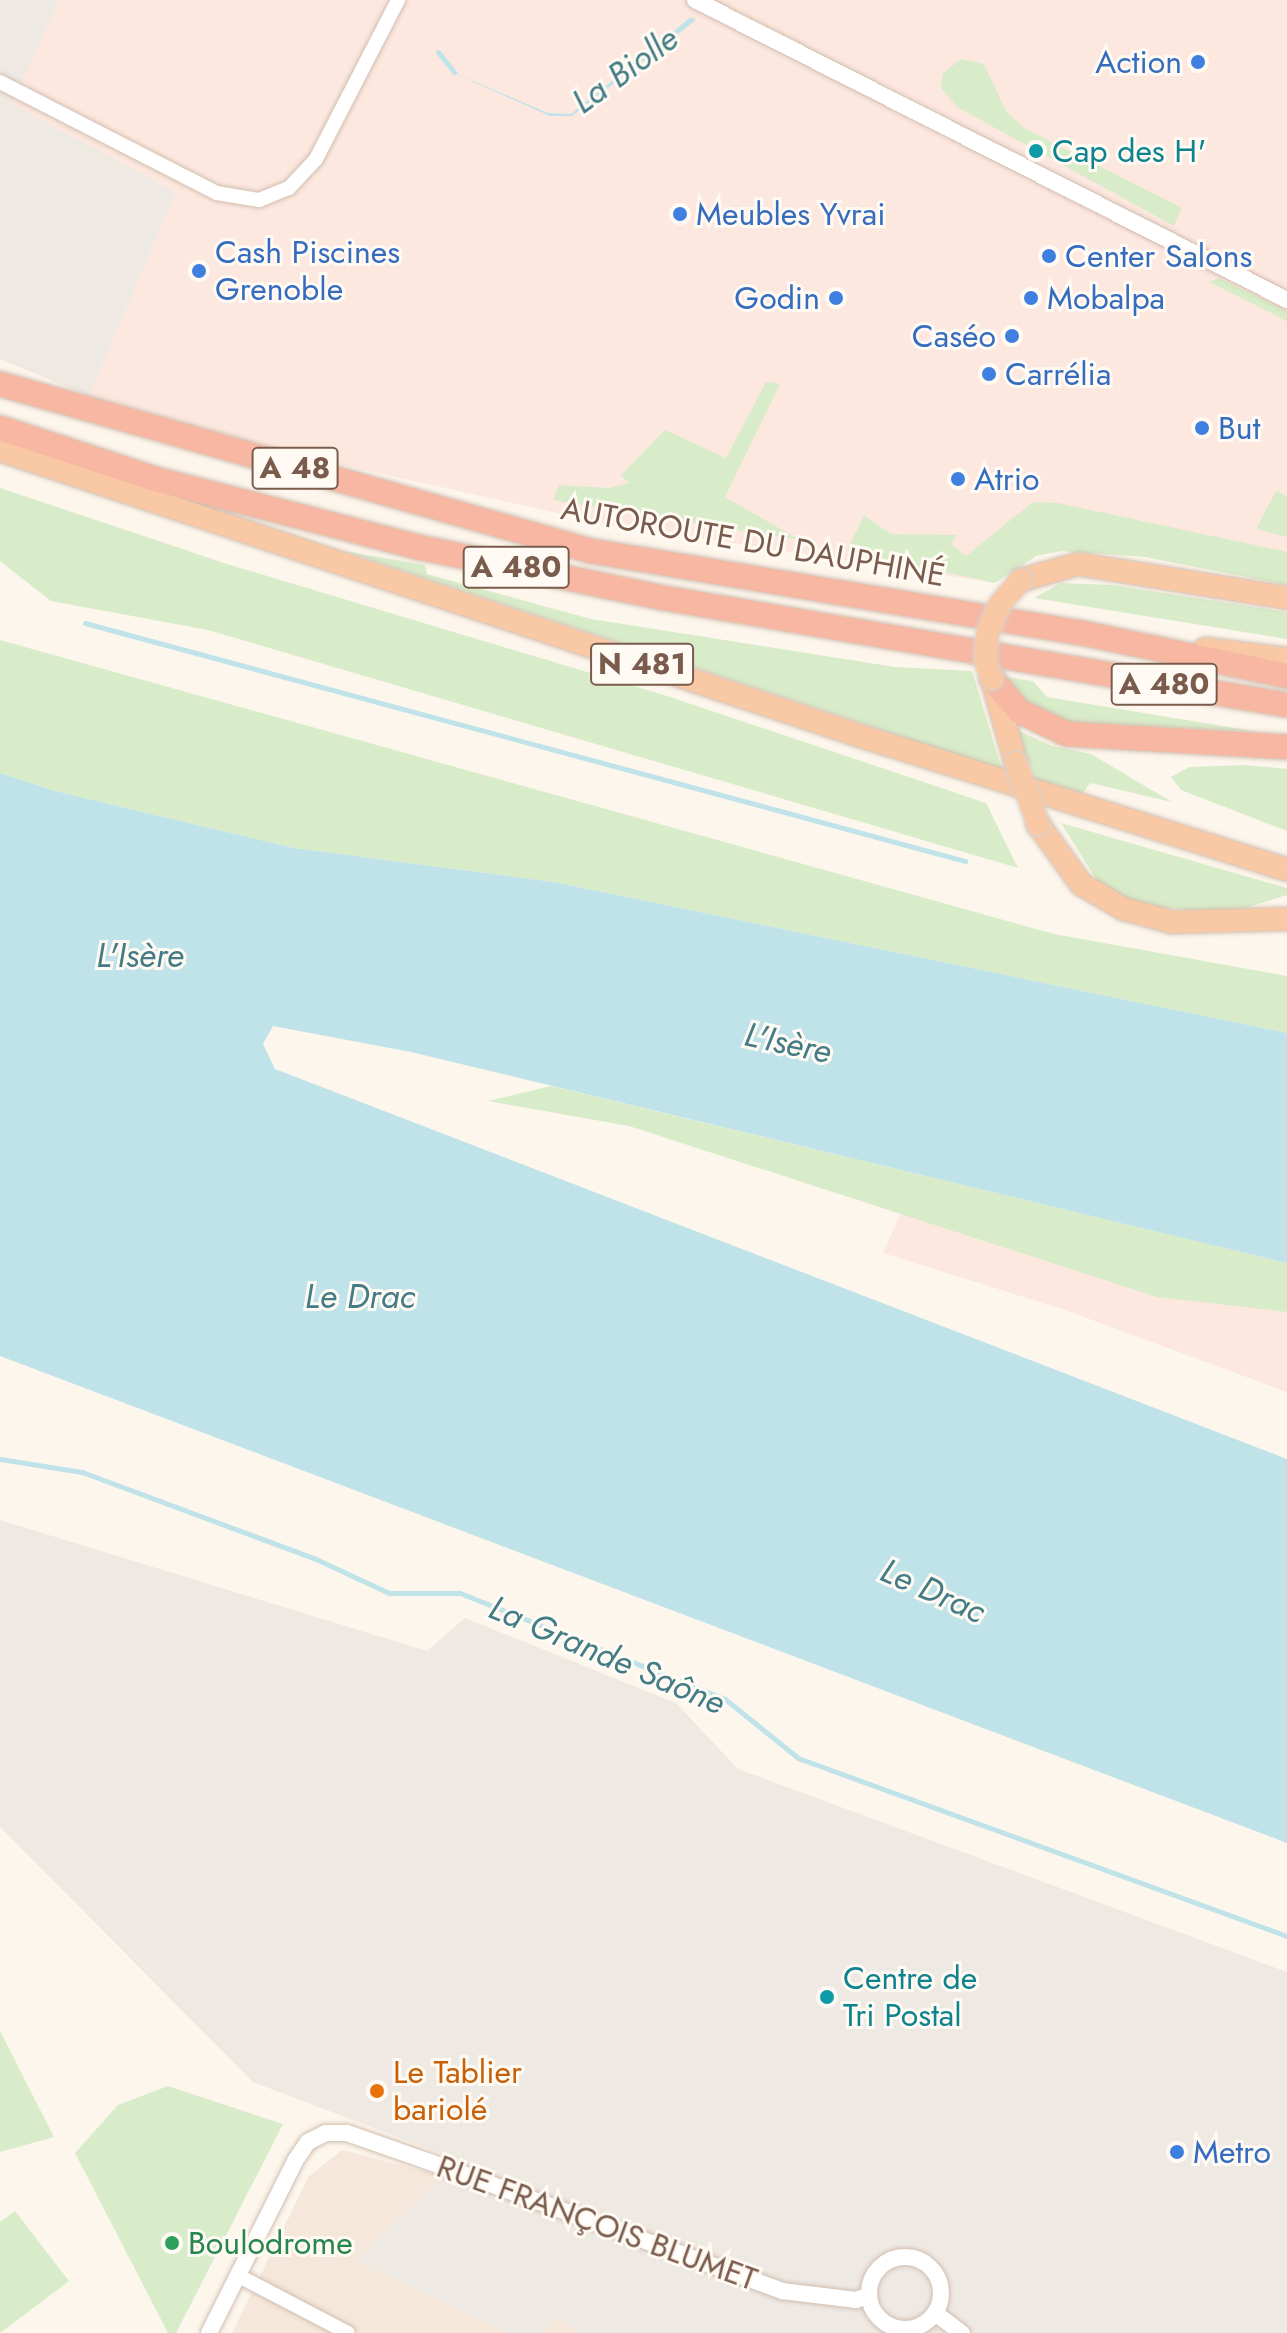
<!DOCTYPE html>
<meta charset="utf-8">
<style>
body{margin:0}
#map{position:relative;width:1287px;height:2333px;overflow:hidden;background:#fdf6ec;font-family:Jost,sans-serif}
div>[style]{position:absolute}
.residential>*{inset:0;background:#f5e8da}
.commercial>*{inset:0;background:#fde8e0}
.industrial>*{inset:0;background:#efe9e4}
.green>*{inset:0;background:#d8ecc9}
.water>*{inset:0;background:#bfe3e8}
.stream>*{height:5px;margin:-2.5px;padding:0 2.5px;transform-origin:2.5px;border-radius:2.5px;background:#bfe3e8}
.roads{filter:drop-shadow(0 0 2px #d1beb0) drop-shadow(0 0 2px #d1beb0)}
.minor>*{height:14px;margin:-7px;padding:0 7px;transform-origin:7px;border-radius:7px;background:#fff}
.tertiary>*{height:16px;margin:-8px;padding:0 8px;transform-origin:8px;border-radius:8px;background:#fff}
.tertiary>.ring{margin:-8px;padding:0;box-sizing:content-box;background:none;border:16px solid #fff;border-radius:50%}
.trunk>*{height:22px;margin:-11px;padding:0 11px;transform-origin:11px;border-radius:11px;background:#f9c8a4}
.motorway>*{height:24px;margin:-12px;padding:0 12px;transform-origin:12px;border-radius:12px;background:#f7b7a3}
.bridges{filter:drop-shadow(0 0 2px #dad1cd) drop-shadow(0 0 2px #dad1cd)}
.trunk-bridge>*{height:22px;margin:-11px;padding:0 11px;transform-origin:11px;border-radius:11px;background:#f9c8a4}
.dots>*{width:22px;height:22px;translate:-50% -50%;box-sizing:border-box;border:4px solid #fffaf3;border-radius:50%}
span{translate:-50% -50%;white-space:nowrap;text-align:center;line-height:1.15;-webkit-text-stroke:6px #fffaf3;paint-order:stroke}
.shield-label span{padding:2px 6px;background:#fffaf3;border:2px solid;border-radius:6px;-webkit-text-stroke-width:0}
.shield-label{font-size:30px;color:#7a5c4d;font-weight:700}
.shop-label{font-size:32px;color:#366cbe}
.right{translate:-100% -50%;text-align:right}
.left{translate:0 -50%;text-align:left}
.culture-label{font-size:32px;color:#0d838f}
.street-label{font-size:32px;color:#7a5c4d}
.food-label{font-size:32px;color:#c56008}
.leisure-label{font-size:32px;color:#27864d}
.water-label{font-size:34px;color:#437c86;font-style:italic}
</style>
<div id="map">
<div class="residential">
<i style="clip-path:polygon(342px 2150px,443px 2176px,355px 2261px,508px 2333px,232px 2333px,309px 2176px)"></i>
<i style="clip-path:polygon(555px 2316px,579px 2333px,542px 2333px)"></i>
</div>
<div class="commercial">
<i style="clip-path:polygon(59px 0,1287px 0,1287px 565px,1033px 502px,995px 583px,602px 523px,235px 441px,89px 396px,176px 192px,11px 104px)"></i>
<i style="clip-path:polygon(900px 1214px,1287px 1304px,1287px 1392px,1065px 1310px,883px 1253px)"></i>
</div>
<div class="industrial">
<i style="clip-path:polygon(0 0,59px 0,12px 104px,176px 192px,89px 396px,0 359px)"></i>
<i style="clip-path:polygon(0 1520px,427px 1651px,465px 1618px,676px 1703px,738px 1769px,1287px 1972px,1287px 2333px,579px 2333px,555px 2316px,542px 2333px,508px 2333px,355px 2261px,443px 2176px,448px 2156px,253px 2082px,0 1827px)"></i>
</div>
<div class="green">
<i style="clip-path:polygon(961px 59px,984px 64px,1006px 111px,1024px 128px,1182px 208px,1174px 226px,957px 107px,941px 88px,943px 73px)"></i>
<i style="clip-path:polygon(1219px 278px,1287px 311px,1287px 321px,1209px 282px)"></i>
<i style="clip-path:polygon(766px 382px,780px 384px,725px 497px,800px 540px,553px 500px,559px 485px,609px 488px,629px 483px,621px 475px,665px 430px,726px 458px)"></i>
<i style="clip-path:polygon(0 488px,227px 564px,667px 696px,986px 803px,1018px 868px,208px 630px,51px 601px,0 561px)"></i>
<i style="clip-path:polygon(1276px 491px,1287px 496px,1287px 537px,1256px 529px)"></i>
<i style="clip-path:polygon(1033px 502px,1058px 503px,1287px 552px,1287px 585px,1145px 557px,1061px 551px,1036px 556px,995px 583px,847px 551px,864px 515px,891px 534px,957px 535px,951px 544px,966px 556px)"></i>
<i style="clip-path:polygon(344px 551px,425px 565px,427px 574px,591px 619px,895px 667px,972px 671px,1002px 770px)"></i>
<i style="clip-path:polygon(1061px 583px,1112px 585px,1287px 612px,1287px 639px,1034px 598px)"></i>
<i style="clip-path:polygon(0 640px,1054px 934px,1287px 976px,1287px 1033px,554px 882px,294px 848px,55px 791px,0 773px)"></i>
<i style="clip-path:polygon(1007px 677px,1033px 681px,1047px 697px,1259px 732px,1055px 722px,1017px 697px)"></i>
<i style="clip-path:polygon(1017px 730px,1052px 746px,1091px 754px,1172px 802px,1090px 783px,1083px 793px,1034px 780px)"></i>
<i style="clip-path:polygon(1246px 765px,1287px 769px,1287px 831px,1181px 790px,1171px 777px,1190px 767px)"></i>
<i style="clip-path:polygon(1061px 823px,1287px 888px,1287px 895px,1229px 913px,1140px 906px,1098px 882px)"></i>
<i style="clip-path:polygon(551px 1086px,1287px 1263px,1287px 1312px,1157px 1297px,629px 1126px,488px 1101px)"></i>
<i style="clip-path:polygon(0 2031px,54px 2137px,0 2152px)"></i>
<i style="clip-path:polygon(168px 2086px,283px 2124px,176px 2333px,168px 2333px,75px 2153px,118px 2105px)"></i>
<i style="clip-path:polygon(15px 2211px,69px 2281px,0 2333px,0 2222px)"></i>
</div>
<div class="water">
<i style="clip-path:polygon(691px 17px,696px 20px,572px 116px,550px 116px,447px 70px,548px 113px,571px 114px)"></i>
<i style="clip-path:polygon(0 773px,55px 791px,294px 848px,554px 882px,1287px 1033px,1287px 1263px,411px 1052px,273px 1026px,263px 1044px,275px 1069px,1287px 1459px,1287px 1843px,0 1356px)"></i>
</div>
<div class="stream">
<i style="left:438px;top:52px;width:26px;rotate:51deg"></i>
<i style="left:85px;top:623px;width:912px;rotate:15.13deg"></i>
<i style="left:0;top:1459px;width:83px;rotate:9deg"></i>
<i style="left:82px;top:1472px;width:250px;rotate:20.4deg"></i>
<i style="left:316px;top:1559px;width:81px;rotate:25deg"></i>
<i style="left:389px;top:1593px;width:71px"></i>
<i style="left:460px;top:1593px;width:285px;rotate:21.8deg"></i>
<i style="left:725px;top:1699px;width:94px;rotate:38.9deg"></i>
<i style="left:798px;top:1758px;width:520px;rotate:20deg"></i>
</div>
<div class="roads">
<div class="minor">
<i style="left:0;top:82px;width:244px;rotate:27.1deg"></i>
<i style="left:217px;top:193px;width:43px;rotate:9.5deg"></i>
<i style="left:259px;top:200px;width:32px;rotate:-22deg"></i>
<i style="left:289px;top:188px;width:40px;rotate:-47deg"></i>
<i style="left:316px;top:159px;width:179px;rotate:-62.7deg"></i>
<i style="left:237px;top:2275px;width:125px;rotate:27.6deg"></i>
</div>
<div class="tertiary">
<i style="left:695px;top:0;width:664px;rotate:26.87deg"></i>
<i class="ring" style="left:869px;top:2257px;width:56px;height:56px"></i>
<i style="left:935px;top:2313px;width:34px;rotate:37deg"></i>
<i style="left:209px;top:2333px;width:192px;rotate:-63.4deg"></i>
<i style="left:295px;top:2161px;width:23px;rotate:-56deg"></i>
<i style="left:308px;top:2142px;width:20px;rotate:-27deg"></i>
<i style="left:326px;top:2133px;width:21px"></i>
<i style="left:347px;top:2133px;width:88px;rotate:19.3deg"></i>
<i style="left:430px;top:2162px;width:375px;rotate:20.1deg"></i>
<i style="left:782px;top:2291px;width:75px;rotate:6.9deg"></i>
<i style="left:856px;top:2300px;width:14px;rotate:-21deg"></i>
</div>
<div class="trunk">
<i style="left:0;top:450px;width:914px;rotate:18.38deg"></i>
<i style="left:867px;top:738px;width:440px;rotate:17.4deg"></i>
<i style="left:1021px;top:580px;width:59px;rotate:-15.7deg"></i>
<i style="left:1078px;top:564px;width:212px;rotate:9.2deg"></i>
<i style="left:1205px;top:649px;width:83px;rotate:7deg"></i>
<i style="left:992px;top:679px;width:87px;rotate:74.1deg"></i>
<i style="left:1038px;top:824px;width:74px;rotate:54.4deg"></i>
<i style="left:1081px;top:884px;width:50px;rotate:30.2deg"></i>
<i style="left:1124px;top:909px;width:50px;rotate:15.2deg"></i>
<i style="left:1172px;top:922px;width:115px;rotate:-1.5deg"></i>
</div>
<div class="motorway">
<i style="left:0;top:384px;width:614px;rotate:15.78deg"></i>
<i style="left:591px;top:551px;width:498px;rotate:9.5deg"></i>
<i style="left:1082px;top:633px;width:209px;rotate:11.8deg"></i>
<i style="left:0;top:428px;width:163px;rotate:18.2deg"></i>
<i style="left:155px;top:479px;width:272px;rotate:14.5deg"></i>
<i style="left:418px;top:547px;width:251px;rotate:11.7deg"></i>
<i style="left:664px;top:598px;width:632px;rotate:9.75deg"></i>
<i style="left:992px;top:679px;width:42px;rotate:49.8deg"></i>
<i style="left:1019px;top:711px;width:53px;rotate:25.6deg"></i>
<i style="left:1067px;top:734px;width:220px;rotate:3.4deg"></i>
</div>
</div>
<div class="bridges">
<div class="trunk-bridge">
<i style="left:992px;top:679px;width:20px;rotate:-110deg"></i>
<i style="left:985px;top:660px;width:28px;rotate:-84deg"></i>
<i style="left:988px;top:632px;width:30px;rotate:-67deg"></i>
<i style="left:1000px;top:604px;width:32px;rotate:-49deg"></i>
<i style="left:1016px;top:763px;width:65px;rotate:70.2deg"></i>
</div>
</div>
<div class="dots">
<i style="left:1198px;top:62px;background:#3f7fe0"></i>
<i style="left:1036px;top:151px;background:#0f9aa8"></i>
<i style="left:680px;top:214px;background:#3f7fe0"></i>
<i style="left:1049px;top:256px;background:#3f7fe0"></i>
<i style="left:199px;top:271px;background:#3f7fe0"></i>
<i style="left:836px;top:298px;background:#3f7fe0"></i>
<i style="left:1031px;top:298px;background:#3f7fe0"></i>
<i style="left:1012px;top:336px;background:#3f7fe0"></i>
<i style="left:989px;top:374px;background:#3f7fe0"></i>
<i style="left:1202px;top:428px;background:#3f7fe0"></i>
<i style="left:958px;top:479px;background:#3f7fe0"></i>
<i style="left:827px;top:1997px;background:#0f9aa8"></i>
<i style="left:377px;top:2091px;background:#e8710a"></i>
<i style="left:1177px;top:2152px;background:#3f7fe0"></i>
<i style="left:172px;top:2243px;background:#2e9e5b"></i>
</div>
<div class="shield-label">
<span style="left:295px;top:468px">A 48</span>
<span style="left:516px;top:567px">A 480</span>
<span style="left:642px;top:664px">N 481</span>
<span style="left:1164px;top:684px">A 480</span>
</div>
<div class="shop-label">
<span class="right" style="left:1182px;top:62px">Action</span>
<span class="left" style="left:696px;top:214px">Meubles Yvrai</span>
<span class="left" style="left:215px;top:271px">Cash Piscines<br>Grenoble</span>
<span class="left" style="left:1065px;top:256px">Center Salons</span>
<span class="right" style="left:820px;top:298px">Godin</span>
<span class="left" style="left:1047px;top:298px">Mobalpa</span>
<span class="right" style="left:996px;top:336px">Caséo</span>
<span class="left" style="left:1005px;top:374px">Carrélia</span>
<span class="left" style="left:1218px;top:428px">But</span>
<span class="left" style="left:974px;top:479px">Atrio</span>
<span class="left" style="left:1193px;top:2152px">Metro</span>
</div>
<div class="culture-label">
<span class="left" style="left:1052px;top:151px">Cap des H'</span>
<span class="left" style="left:843px;top:1997px">Centre de<br>Tri Postal</span>
</div>
<div class="street-label">
<span style="left:753px;top:542px;rotate:10deg">AUTOROUTE DU DAUPHINÉ</span>
<span style="left:597px;top:2223px;rotate:20deg">RUE FRANÇOIS BLUMET</span>
</div>
<div class="food-label">
<span class="left" style="left:393px;top:2091px">Le Tablier<br>bariolé</span>
</div>
<div class="leisure-label">
<span class="left" style="left:188px;top:2243px">Boulodrome</span>
</div>
<div class="water-label">
<span style="left:625px;top:70px;rotate:-36deg">La Biolle</span>
<span style="left:140px;top:956px">L'Isère</span>
<span style="left:788px;top:1043px;rotate:12deg">L'Isère</span>
<span style="left:360px;top:1297px">Le Drac</span>
<span style="left:933px;top:1591px;rotate:24deg">Le Drac</span>
<span style="left:607px;top:1655px;rotate:23deg">La Grande Saône</span>
</div>
</div>
